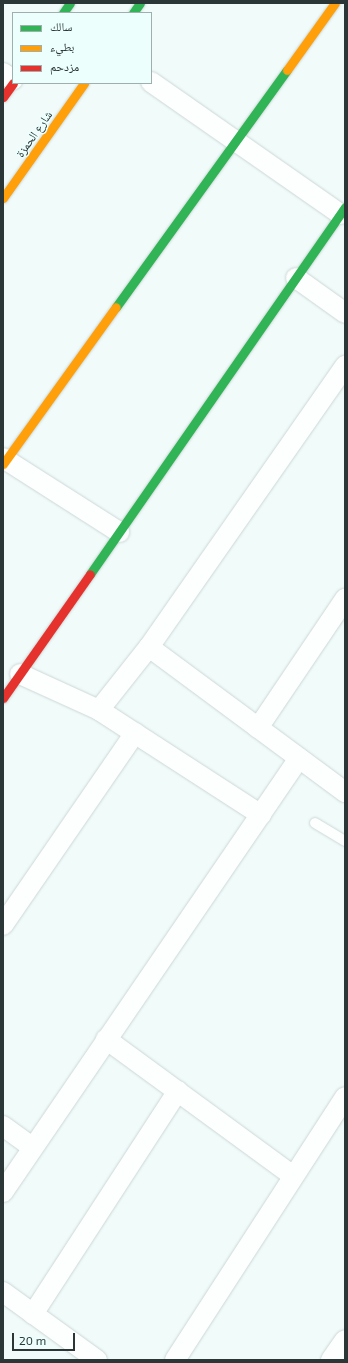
<!DOCTYPE html>
<meta charset="utf-8">
<style>
body{margin:0}
#map{position:relative;width:348px;height:1363px;overflow:hidden;background:#f0fbfa;font-family:"Exo 2","Noto Naskh Arabic",sans-serif}
div>[style]{position:absolute}
.roads{filter:drop-shadow(0 0 1px #ccd7d6) drop-shadow(0 0 1px #ccd7d6)}
.lane>*{height:10px;margin:-5px;padding:0 5px;transform-origin:5px;border-radius:5px;background:#fdfefe}
.street>*{height:20px;margin:-10px;padding:0 10px;transform-origin:10px;border-radius:10px;background:#fdfefe}
.fast>*{height:9px;margin:-4.5px;padding:0 4.5px;transform-origin:4.5px;border-radius:4.5px;background:#30b455}
.slow>*{height:9px;margin:-4.5px;padding:0 4.5px;transform-origin:4.5px;border-radius:4.5px;background:#ff9f0a}
.jam>*{height:9px;margin:-4.5px;padding:0 4.5px;transform-origin:4.5px;border-radius:4.5px;background:#e5322d}
span{translate:-50% -50%;white-space:nowrap;text-align:center;line-height:1.15;-webkit-text-stroke:3px #ecfffd;paint-order:stroke}
.street-label{font-size:12px;color:#2b3736}
.frame{position:absolute;inset:0;border:4px solid #2b3736;pointer-events:none}
.legend{position:absolute;left:12px;top:12px;width:140px;height:72px;box-sizing:border-box;background:#ecfffd;border:1px solid #9fafad;margin:0;padding:5px 7px;list-style:none;font-size:12px;color:#2b3736}
.legend li{display:flex;align-items:center;gap:8px;height:20px}
.legend b{width:20px;border:1px solid #9fafad}
.scale{position:absolute;left:12px;top:1333px;width:63px;height:18px;box-sizing:border-box;border:2px solid #2b3736;border-top:0;padding-left:5px;font-size:12px;line-height:14px;white-space:nowrap;color:#2b3736;-webkit-text-stroke:3px #ecfffd;paint-order:stroke}
</style>
<div id="map">
<div class="roads">
<div class="lane">
<i style="left:315px;top:823px;width:35px;rotate:31deg"></i>
</div>
<div class="street">
<i style="left:3px;top:73px;width:12px;rotate:35deg"></i>
<i style="left:151px;top:82px;width:231px;rotate:34.9deg"></i>
<i style="left:296px;top:278px;width:60px;rotate:35.5deg"></i>
<i style="left:3px;top:458px;width:138px;rotate:32.5deg"></i>
<i style="left:149px;top:647px;width:244px;rotate:36.5deg"></i>
<i style="left:20px;top:674px;width:87px;rotate:24.5deg"></i>
<i style="left:99px;top:710px;width:193px;rotate:32.9deg"></i>
<i style="left:99px;top:710px;width:80px;rotate:-51.6deg"></i>
<i style="left:149px;top:647px;width:343px;rotate:-55.1deg"></i>
<i style="left:258px;top:728px;width:156px;rotate:-56deg"></i>
<i style="left:3px;top:925px;width:233px;rotate:-55.5deg"></i>
<i style="left:106px;top:1039px;width:230px;rotate:36.2deg"></i>
<i style="left:3px;top:1126px;width:36px;rotate:36deg"></i>
<i style="left:3px;top:1192px;width:525px;rotate:-55.7deg"></i>
<i style="left:3px;top:1292px;width:116px;rotate:35.9deg"></i>
<i style="left:33px;top:1314px;width:266px;rotate:-57deg"></i>
<i style="left:175px;top:1360px;width:313px;rotate:-57.1deg"></i>
<i style="left:331px;top:1360px;width:24px;rotate:-55deg"></i>
</div>
<div class="fast">
<i style="left:63px;top:13px;width:12px;rotate:-55deg"></i>
<i style="left:133px;top:13px;width:12px;rotate:-55deg"></i>
<i style="left:116px;top:307px;width:292px;rotate:-54.2deg"></i>
<i style="left:90px;top:574px;width:447px;rotate:-55.2deg"></i>
</div>
<div class="slow">
<i style="left:287px;top:70px;width:82px;rotate:-54.4deg"></i>
<i style="left:3px;top:198px;width:141px;rotate:-54.8deg"></i>
<i style="left:3px;top:464px;width:193px;rotate:-54.3deg"></i>
</div>
<div class="jam">
<i style="left:3px;top:97px;width:17px;rotate:-54deg"></i>
<i style="left:3px;top:698px;width:151px;rotate:-54.9deg"></i>
</div>
</div>
<div class="street-label">
<span style="left:34px;top:134px;rotate:-55deg">شارع الحمزة</span>
</div>
<div class="frame"></div>
<ul class="legend">
<li><b style="height:5px;background:#30b455"></b>سالك</li>
<li><b style="height:5px;background:#ff9f0a"></b>بطيء</li>
<li><b style="height:5px;background:#e5322d"></b>مزدحم</li>
</ul>
<div class="scale">20 m</div>
</div>
